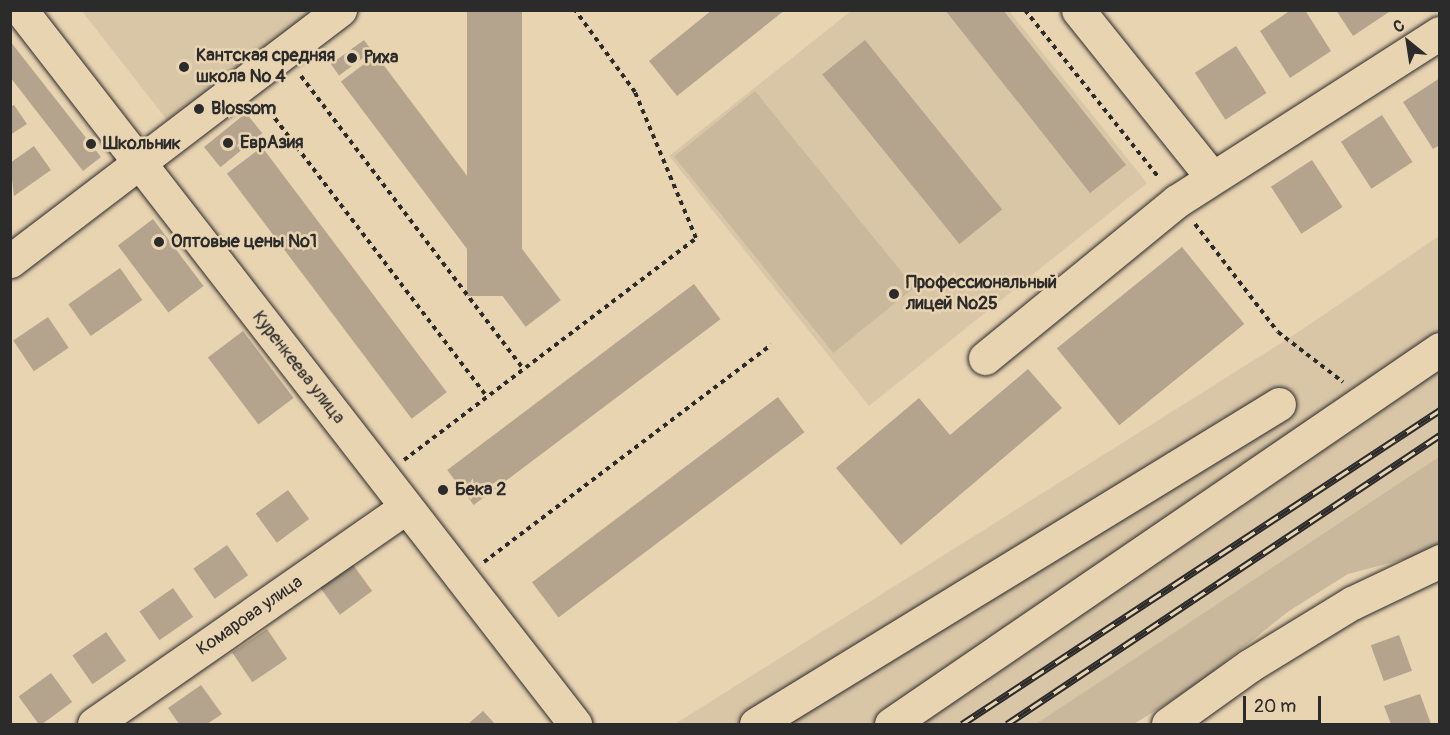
<!DOCTYPE html>
<meta charset="utf-8">
<style>
body{margin:0}
#map{position:relative;width:1450px;height:735px;overflow:hidden;background:#e9d4b2;font-family:Pangolin,sans-serif}
div>[style]{position:absolute}
.built>*{inset:0;background:#d9c6a7}
.green>*{inset:0;background:#cab89c;transform-origin:0 0}
.building>*{inset:0;background:#b4a48d;transform-origin:0 0}
.path>*{height:4px;margin-top:-2px;transform-origin:0;background:repeating-linear-gradient(90deg,#2b2b2b 0 4.5px,transparent 0 9px)}
.roads{filter:drop-shadow(0 0 2px #2b2b2b) drop-shadow(0 0 2px #2b2b2b)}
.minor>*{height:33px;margin:-16.5px;padding:0 16.5px;transform-origin:16.5px;border-radius:16.5px;background:#e9d4b2}
.rail>*{height:7px;margin-top:-3.5px;transform-origin:0;background:repeating-linear-gradient(90deg,#e9d4b2 0 14px,#2b2b2b 0 28px);box-sizing:border-box;border-block:2px solid #2b2b2b}
.dots>*{width:16px;height:16px;translate:-50% -50%;box-sizing:border-box;border:3px solid #e9d4b2;border-radius:50%}
span{translate:-50% -50%;white-space:nowrap;text-align:center;line-height:1.15;-webkit-text-stroke:5px #e9d4b2;paint-order:stroke}
.poi-label{font-size:18px;color:#2b2b2b;font-weight:700}
.left{translate:0 -50%;text-align:left}
.street-label{font-size:18px;color:#2b2b2b}
.frame{position:absolute;inset:0;border:12px solid #2b2b2b;pointer-events:none}
.north{position:absolute;left:1378px;top:12px;width:60px;height:60px;-webkit-text-stroke:4px #e9d4b2;paint-order:stroke;rotate:330deg;font-size:16px;font-weight:700;line-height:24px;text-align:center;color:#2b2b2b}
.north::after{content:'';display:block;margin:auto;width:21px;height:27px;background:#2b2b2b;clip-path:polygon(50% 0,100% 100%,50% 72%,0 100%)}
.scale{position:absolute;left:1243px;top:696px;width:78px;height:27px;box-sizing:border-box;border:3px solid #2b2b2b;border-top:0;padding-left:8px;font-size:18px;line-height:21px;white-space:nowrap;color:#2b2b2b;-webkit-text-stroke:4px #e9d4b2;paint-order:stroke}
</style>
<div id="map">
<div class="built">
<i style="clip-path:polygon(82px 11px,316px 11px,170px 124px)"></i>
<i style="clip-path:polygon(851px 11px,1009px 11px,1147px 183px,869px 406px,669px 156px)"></i>
<i style="clip-path:polygon(1439px 236px,1439px 545px,1350px 550px,1086px 724px,675px 724px,1294px 335px)"></i>
</div>
<div class="green">
<i style="left:755px;top:91px;width:253px;height:104px;rotate:51deg"></i>
<i style="clip-path:polygon(1439px 457px,1439px 545px,1417px 556px,1348px 574px,1289px 611px,1196px 685px,1134px 724px,1036px 724px)"></i>
</div>
<div class="building">
<i style="left:467px;top:10px;width:55px;height:286px"></i>
<i style="clip-path:polygon(712px 10px,785px 10px,677px 96px,649px 61px)"></i>
<i style="clip-path:polygon(945px 10px,1003px 10px,1126px 165px,1090px 193px)"></i>
<i style="clip-path:polygon(1291px 10px,1305px 10px,1331px 51px,1290px 78px,1260px 31px)"></i>
<i style="clip-path:polygon(1336px 10px,1392px 10px,1353px 36px)"></i>
<i style="left:364px;top:40px;width:14px;height:41px;rotate:54deg"></i>
<i style="left:865px;top:40px;width:218px;height:55px;rotate:51deg"></i>
<i style="clip-path:polygon(10px 41px,101px 157px,83px 171px,10px 77px)"></i>
<i style="left:1236px;top:46px;width:56px;height:49px;rotate:57deg"></i>
<i style="left:376px;top:55px;width:307px;height:44px;rotate:53deg"></i>
<i style="clip-path:polygon(1440px 78px,1440px 145px,1433px 149px,1403px 102px)"></i>
<i style="clip-path:polygon(14px 105px,27px 124px,10px 135px,10px 107px)"></i>
<i style="left:246px;top:113px;width:26px;height:54px;rotate:51deg"></i>
<i style="left:1382px;top:115px;width:56px;height:49px;rotate:57deg"></i>
<i style="clip-path:polygon(34px 146px,51px 170px,14px 196px,10px 163px)"></i>
<i style="left:262px;top:147px;width:307px;height:44px;rotate:53deg"></i>
<i style="left:1312px;top:160px;width:56px;height:49px;rotate:57deg"></i>
<i style="left:153px;top:219px;width:84px;height:44px;rotate:53deg"></i>
<i style="left:1182px;top:247px;width:99px;height:161px;rotate:51deg"></i>
<i style="left:120px;top:268px;width:39px;height:63px;rotate:55deg"></i>
<i style="left:694px;top:284px;width:44px;height:309px;rotate:53deg"></i>
<i style="left:48px;top:317px;width:37px;height:42px;rotate:56deg"></i>
<i style="left:243px;top:331px;width:84px;height:44px;rotate:53deg"></i>
<i style="clip-path:polygon(1028px 369px,1062px 408px,901px 545px,836px 468px,919px 398px,950px 435px)"></i>
<i style="left:778px;top:397px;width:44px;height:308px;rotate:53deg"></i>
<i style="left:288px;top:490px;width:36px;height:40px;rotate:54deg"></i>
<i style="left:227px;top:545px;width:37px;height:41px;rotate:55deg"></i>
<i style="left:351px;top:562px;width:36px;height:40px;rotate:54deg"></i>
<i style="left:173px;top:588px;width:35px;height:41px;rotate:55deg"></i>
<i style="left:267px;top:629px;width:36px;height:42px;rotate:56deg"></i>
<i style="left:106px;top:632px;width:35px;height:41px;rotate:55deg"></i>
<i style="left:1399px;top:635px;width:38px;height:30px;rotate:70deg"></i>
<i style="left:51px;top:673px;width:36px;height:40px;rotate:54deg"></i>
<i style="clip-path:polygon(201px 685px,222px 714px,207px 724px,179px 724px,168px 708px)"></i>
<i style="clip-path:polygon(1420px 694px,1431px 724px,1391px 724px,1384px 706px)"></i>
<i style="clip-path:polygon(483px 711px,495px 724px,468px 724px)"></i>
</div>
<div class="path">
<i style="left:1025px;top:10px;width:215px;rotate:51.4deg"></i>
<i style="left:301px;top:76px;width:367px;rotate:52.8deg"></i>
<i style="left:264px;top:104px;width:366px;rotate:52.7deg"></i>
<i style="left:1195px;top:224px;width:136px;rotate:52.5deg"></i>
<i style="left:1278px;top:332px;width:82px;rotate:37.6deg"></i>
<i style="left:404px;top:460px;width:367px;rotate:-37.2deg"></i>
<i style="left:696px;top:238px;width:158px;rotate:-112.7deg"></i>
<i style="left:635px;top:92px;width:102px;rotate:-126.2deg"></i>
<i style="left:484px;top:562px;width:360px;rotate:-37.1deg"></i>
</div>
<div class="roads">
<div class="minor">
<i style="left:21px;top:10px;width:904px;rotate:52.19deg"></i>
<i style="left:1078px;top:10px;width:213px;rotate:51.3deg"></i>
<i style="left:10px;top:261px;width:415px;rotate:-37.3deg"></i>
<i style="left:985px;top:358px;width:248px;rotate:-39.3deg"></i>
<i style="left:1177px;top:201px;width:312px;rotate:-32.6deg"></i>
<i style="left:94px;top:724px;width:380px;rotate:-34.8deg"></i>
<i style="left:756px;top:724px;width:613px;rotate:-31.46deg"></i>
<i style="left:891px;top:724px;width:665px;rotate:-34.34deg"></i>
<i style="left:1168px;top:724px;width:100px;rotate:-35.6deg"></i>
<i style="left:1249px;top:666px;width:121px;rotate:-31.5deg"></i>
<i style="left:1352px;top:603px;width:98px;rotate:-25.5deg"></i>
</div>
</div>
<div class="rail">
<i style="left:962px;top:724px;width:572px;rotate:-33.3deg"></i>
<i style="left:1007px;top:724px;width:521px;rotate:-33.72deg"></i>
</div>
<div class="dots">
<i style="left:352px;top:58px;background:#2b2b2b"></i>
<i style="left:184px;top:67px;background:#2b2b2b"></i>
<i style="left:199px;top:109px;background:#2b2b2b"></i>
<i style="left:228px;top:143px;background:#2b2b2b"></i>
<i style="left:91px;top:144px;background:#2b2b2b"></i>
<i style="left:159px;top:242px;background:#2b2b2b"></i>
<i style="left:894px;top:294px;background:#2b2b2b"></i>
<i style="left:443px;top:490px;background:#2b2b2b"></i>
</div>
<div class="poi-label">
<span class="left" style="left:196px;top:67px">Кантская средняя<br>школа № 4</span>
<span class="left" style="left:364px;top:58px">Риха</span>
<span class="left" style="left:211px;top:109px">Blossom</span>
<span class="left" style="left:240px;top:143px">ЕврАзия</span>
<span class="left" style="left:103px;top:144px">Школьник</span>
<span class="left" style="left:171px;top:242px">Оптовые цены №1</span>
<span class="left" style="left:906px;top:294px">Профессиональный<br>лицей №25</span>
<span class="left" style="left:455px;top:490px">Бека 2</span>
</div>
<div class="street-label">
<span style="left:298px;top:368px;rotate:52deg">Куренкеева улица</span>
<span style="left:250px;top:616px;rotate:-35deg">Комарова улица</span>
</div>
<div class="frame"></div>
<div class="north">С</div>
<div class="scale">20 m</div>
</div>
